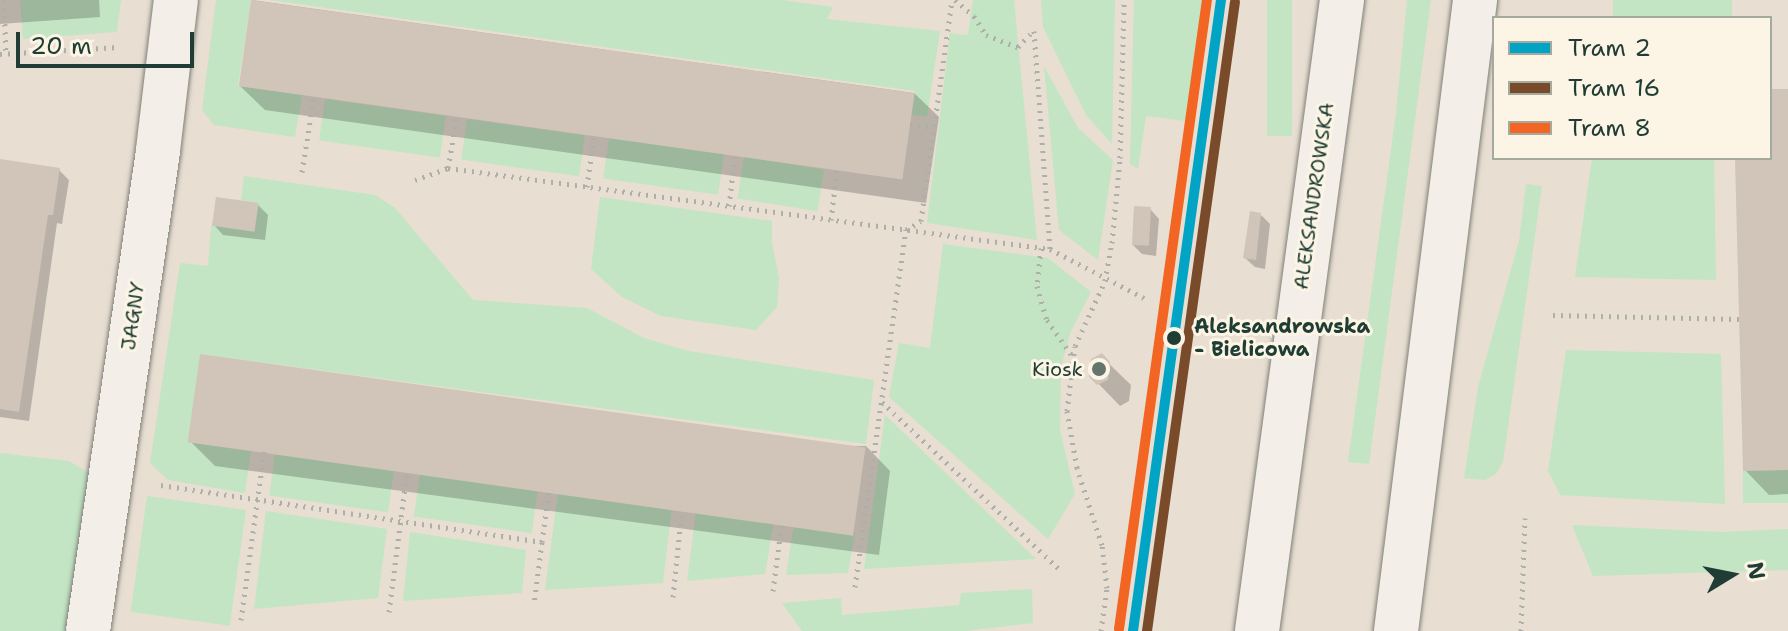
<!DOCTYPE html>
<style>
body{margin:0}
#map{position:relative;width:1788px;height:631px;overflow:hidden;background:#e8ded2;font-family:"Shantell Sans",sans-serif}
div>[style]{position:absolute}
.green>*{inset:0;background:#c3e5c3;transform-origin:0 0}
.shadow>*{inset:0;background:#0003}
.building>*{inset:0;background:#d1c4b8;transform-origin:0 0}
.path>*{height:5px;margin-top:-2.5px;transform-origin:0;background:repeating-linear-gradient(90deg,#aeafa9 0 2px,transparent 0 8px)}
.roads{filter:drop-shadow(0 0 2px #7f8079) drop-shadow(0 0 2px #7f8079)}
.minor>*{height:44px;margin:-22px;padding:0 22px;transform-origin:22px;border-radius:22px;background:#f3efe8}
.primary>*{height:44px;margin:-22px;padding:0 22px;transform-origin:22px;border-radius:22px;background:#f3efe8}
.tram-1>*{height:10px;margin:-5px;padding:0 5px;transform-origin:5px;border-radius:5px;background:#02a4c6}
.tram-2>*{height:10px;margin:-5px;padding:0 5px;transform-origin:5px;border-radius:5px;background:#7a4b2a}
.tram-3>*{height:10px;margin:-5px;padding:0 5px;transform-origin:5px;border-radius:5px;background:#f26522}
.dots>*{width:22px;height:22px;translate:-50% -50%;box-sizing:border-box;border:4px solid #fcf5e5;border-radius:50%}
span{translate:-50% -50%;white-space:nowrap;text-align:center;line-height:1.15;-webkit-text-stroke:6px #fcf5e5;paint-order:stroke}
.street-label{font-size:20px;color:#1f3d34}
.stop-label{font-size:20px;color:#1f3d34;font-weight:700}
.left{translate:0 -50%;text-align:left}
.poi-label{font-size:20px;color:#1f3d34}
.right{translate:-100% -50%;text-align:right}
.legend{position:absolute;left:1492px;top:16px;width:280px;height:144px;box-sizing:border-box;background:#fcf5e5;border:2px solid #a4ab9e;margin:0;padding:10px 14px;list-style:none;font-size:24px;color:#1f3d34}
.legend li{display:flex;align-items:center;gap:16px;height:40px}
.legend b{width:40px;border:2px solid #a4ab9e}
.north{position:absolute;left:1692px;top:535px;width:80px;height:80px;-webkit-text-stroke:6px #fcf5e5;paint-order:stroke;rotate:80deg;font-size:22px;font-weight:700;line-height:32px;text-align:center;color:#1f3d34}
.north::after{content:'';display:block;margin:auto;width:28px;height:36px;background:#1f3d34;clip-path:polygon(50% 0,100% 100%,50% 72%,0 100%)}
.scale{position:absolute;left:16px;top:32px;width:178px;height:36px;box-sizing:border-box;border:4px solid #1f3d34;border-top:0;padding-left:10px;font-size:24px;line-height:28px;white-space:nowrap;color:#1f3d34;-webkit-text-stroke:6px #fcf5e5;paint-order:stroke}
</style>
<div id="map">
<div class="green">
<i style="clip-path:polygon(20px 0,121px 0,117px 32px,23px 39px)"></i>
<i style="clip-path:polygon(216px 0,251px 0,238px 86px,302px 95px,295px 137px,214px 125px,202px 110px)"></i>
<i style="clip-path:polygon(270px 0,782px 0,833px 7px,827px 19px,940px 31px,927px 117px,912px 115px,915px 91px)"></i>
<i style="clip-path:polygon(973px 0,1014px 0,1037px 240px,927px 223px,950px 33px,968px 35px)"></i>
<i style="clip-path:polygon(1041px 0,1115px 0,1112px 144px,1086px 115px,1043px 27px)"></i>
<i style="clip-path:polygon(1134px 0,1209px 0,1194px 122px,1146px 116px,1138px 169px,1130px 164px)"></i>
<i style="left:1267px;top:0;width:25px;height:136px"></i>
<i style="clip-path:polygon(1407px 0,1431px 0,1369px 464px,1348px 462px,1396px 113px)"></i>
<i style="left:1613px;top:0;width:119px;height:18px"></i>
<i style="clip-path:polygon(1044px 66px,1078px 128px,1113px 160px,1098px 260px,1059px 230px)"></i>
<i style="left:325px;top:99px;width:122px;height:42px;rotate:8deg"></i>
<i style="left:467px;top:119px;width:119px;height:41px;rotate:8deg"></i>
<i style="left:609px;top:138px;width:116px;height:41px;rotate:8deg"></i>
<i style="left:744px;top:157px;width:81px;height:42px;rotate:9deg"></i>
<i style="clip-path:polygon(1592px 158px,1714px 158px,1716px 280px,1575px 277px)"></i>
<i style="clip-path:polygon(244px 176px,375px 195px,395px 208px,473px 300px,587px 308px,644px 338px,689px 351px,874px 380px,866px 444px,200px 354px,188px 442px,251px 451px,245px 493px,168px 480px,150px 463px,180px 263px,208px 266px,211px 226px,259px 203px,241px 200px)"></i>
<i style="clip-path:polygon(1526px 184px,1542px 186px,1503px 462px,1496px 474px,1485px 480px,1464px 478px,1478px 387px,1519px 241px)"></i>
<i style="clip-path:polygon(600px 197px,772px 221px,772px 243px,779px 278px,777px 307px,756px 330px,661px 316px,622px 297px,591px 269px)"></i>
<i style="clip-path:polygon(943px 244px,1048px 258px,1091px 292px,1071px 331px,1061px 367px,1060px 430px,1075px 494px,1048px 539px,889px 397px,899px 343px,930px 348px)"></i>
<i style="clip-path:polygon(1566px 350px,1721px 354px,1725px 504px,1560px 495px,1548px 471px)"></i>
<i style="clip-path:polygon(885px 415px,1036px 559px,864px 569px)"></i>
<i style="clip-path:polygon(0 453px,69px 461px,90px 474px,67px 631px,0 631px)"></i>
<i style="left:275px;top:454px;width:120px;height:42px;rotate:8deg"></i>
<i style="left:1788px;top:470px;width:33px;height:45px;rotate:90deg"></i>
<i style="left:420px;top:473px;width:119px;height:44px;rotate:8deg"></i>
<i style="clip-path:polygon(558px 492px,672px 507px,663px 583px,545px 590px)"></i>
<i style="left:147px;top:496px;width:100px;height:117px;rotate:8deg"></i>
<i style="clip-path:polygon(266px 511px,387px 529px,378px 598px,254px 609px)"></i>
<i style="clip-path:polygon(696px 511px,774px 521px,765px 574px,687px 581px)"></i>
<i style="clip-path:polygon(794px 524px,855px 532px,848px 573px,786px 575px)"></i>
<i style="clip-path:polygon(1572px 525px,1722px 532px,1788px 529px,1788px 570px,1593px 576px)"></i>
<i style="clip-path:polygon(410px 532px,526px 550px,522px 593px,403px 601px)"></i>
<i style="clip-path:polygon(1032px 589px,1033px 623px,966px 631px,802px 631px,782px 603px,841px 598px,842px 615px,959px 605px,961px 593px)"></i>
</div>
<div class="shadow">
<i style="clip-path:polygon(0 0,99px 0,100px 17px,0 24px)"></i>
<i style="clip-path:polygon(253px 0,914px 93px,939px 117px,926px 203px,265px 110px,240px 86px)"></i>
<i style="clip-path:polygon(1770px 91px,1788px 91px,1788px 494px,1769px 495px,1745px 470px,1737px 158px,1770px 158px)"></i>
<i style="clip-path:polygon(0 161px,59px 170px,69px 180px,62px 224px,57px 223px,29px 421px,0 417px)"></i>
<i style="clip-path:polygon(258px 205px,268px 215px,265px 240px,223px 235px,214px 225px)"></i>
<i style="clip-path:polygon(1150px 209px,1159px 219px,1156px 256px,1142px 254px,1132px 244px)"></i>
<i style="clip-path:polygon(1261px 215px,1270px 224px,1265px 269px,1255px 267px,1245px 258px)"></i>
<i style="clip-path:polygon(1101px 356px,1131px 385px,1129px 401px,1120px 406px,1091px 376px)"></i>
<i style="clip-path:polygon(190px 441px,866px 446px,890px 471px,879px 555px,215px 466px)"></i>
</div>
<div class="building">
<i style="left:251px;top:0;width:670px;height:87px;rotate:8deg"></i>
<i style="clip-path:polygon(1770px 89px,1788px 89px,1788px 470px,1743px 471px,1735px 158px,1770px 158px)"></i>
<i style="clip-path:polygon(0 159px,60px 168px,53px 215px,48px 215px,19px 412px,0 409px)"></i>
<i style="left:216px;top:197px;width:43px;height:29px;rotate:8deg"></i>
<i style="left:1134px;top:206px;width:17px;height:39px;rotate:3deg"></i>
<i style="clip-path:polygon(1250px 211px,1261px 213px,1256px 260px,1243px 258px)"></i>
<i style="clip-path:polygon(1102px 353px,1110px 362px,1108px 380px,1097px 385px,1089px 377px,1091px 359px)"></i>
<i style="left:200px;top:354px;width:672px;height:89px;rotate:8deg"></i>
</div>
<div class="path">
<i style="left:4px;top:0;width:54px;rotate:87.9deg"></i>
<i style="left:955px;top:0;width:25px;rotate:40deg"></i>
<i style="left:974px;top:16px;width:22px;rotate:58deg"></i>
<i style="left:986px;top:35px;width:34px;rotate:21deg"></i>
<i style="left:1018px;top:47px;width:22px;rotate:-47deg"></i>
<i style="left:1034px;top:31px;width:219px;rotate:85.8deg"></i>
<i style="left:1050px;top:249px;width:108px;rotate:27.5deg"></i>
<i style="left:0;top:54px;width:119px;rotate:-3.4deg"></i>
<i style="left:910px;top:124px;width:23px;rotate:10deg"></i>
<i style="left:448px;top:168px;width:52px;rotate:-80deg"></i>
<i style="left:302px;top:172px;width:76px;rotate:-80.9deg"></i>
<i style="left:415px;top:180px;width:35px;rotate:-20deg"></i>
<i style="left:448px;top:168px;width:607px;rotate:7.66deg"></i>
<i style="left:587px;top:187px;width:51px;rotate:-82.2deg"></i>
<i style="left:729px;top:206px;width:50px;rotate:-83.2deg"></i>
<i style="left:831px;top:220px;width:50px;rotate:-83.2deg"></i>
<i style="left:1041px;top:248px;width:38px;rotate:96deg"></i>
<i style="left:1037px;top:286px;width:35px;rotate:74deg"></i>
<i style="left:1047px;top:320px;width:45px;rotate:54.9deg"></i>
<i style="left:1553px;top:315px;width:186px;rotate:1.2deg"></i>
<i style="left:882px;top:402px;width:242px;rotate:43.3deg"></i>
<i style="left:161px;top:485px;width:385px;rotate:8.5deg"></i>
<i style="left:542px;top:542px;width:63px;rotate:97.4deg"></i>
<i style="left:542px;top:542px;width:51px;rotate:-82.2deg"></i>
<i style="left:855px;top:587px;width:361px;rotate:-81.9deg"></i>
<i style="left:906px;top:230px;width:17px;rotate:-31deg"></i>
<i style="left:921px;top:221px;width:223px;rotate:-82deg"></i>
<i style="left:773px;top:591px;width:70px;rotate:-82.6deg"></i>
<i style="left:673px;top:597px;width:88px;rotate:-84.2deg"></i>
<i style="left:389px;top:612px;width:141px;rotate:-82.7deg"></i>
<i style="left:241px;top:620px;width:170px;rotate:-82.2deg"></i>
<i style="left:1101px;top:631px;width:43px;rotate:-82.1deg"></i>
<i style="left:1107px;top:588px;width:43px;rotate:-96.6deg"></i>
<i style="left:1102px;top:545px;width:81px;rotate:-108deg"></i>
<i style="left:1077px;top:468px;width:58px;rotate:-100deg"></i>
<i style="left:1067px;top:411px;width:65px;rotate:-83deg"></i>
<i style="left:1075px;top:346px;width:72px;rotate:-65.2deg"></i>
<i style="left:1105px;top:281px;width:39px;rotate:-80deg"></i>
<i style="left:1112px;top:243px;width:85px;rotate:-84.6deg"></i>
<i style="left:1120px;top:158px;width:158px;rotate:-88.5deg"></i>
<i style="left:1521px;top:631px;width:113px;rotate:-88deg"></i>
</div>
<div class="roads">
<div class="minor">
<i style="left:88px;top:631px;width:486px;rotate:-81.7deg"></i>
<i style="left:158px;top:150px;width:151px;rotate:-83.2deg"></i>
</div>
<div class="primary">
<i style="left:1257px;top:631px;width:637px;rotate:-82.33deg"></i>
<i style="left:1396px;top:631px;width:636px;rotate:-82.86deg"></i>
</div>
</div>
<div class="tram-1">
<i style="left:1133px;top:631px;width:637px;rotate:-82.06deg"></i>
</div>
<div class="tram-2">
<i style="left:1147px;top:631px;width:635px;rotate:-82.04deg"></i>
</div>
<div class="tram-3">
<i style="left:1119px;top:629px;width:635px;rotate:-82.04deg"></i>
</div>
<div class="dots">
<i style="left:1174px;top:338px;background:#1f3d34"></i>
<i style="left:1099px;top:369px;background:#65756b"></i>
</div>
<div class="street-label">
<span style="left:1314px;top:196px;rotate:-82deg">ALEKSANDROWSKA</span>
<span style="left:133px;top:316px;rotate:-82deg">JAGNY</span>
</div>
<div class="stop-label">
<span class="left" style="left:1194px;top:338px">Aleksandrowska<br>- Bielicowa</span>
</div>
<div class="poi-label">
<span class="right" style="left:1083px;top:369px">Kiosk</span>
</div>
<ul class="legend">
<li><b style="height:10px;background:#02a4c6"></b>Tram 2</li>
<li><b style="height:10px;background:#7a4b2a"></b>Tram 16</li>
<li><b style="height:10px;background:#f26522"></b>Tram 8</li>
</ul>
<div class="north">N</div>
<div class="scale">20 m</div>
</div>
